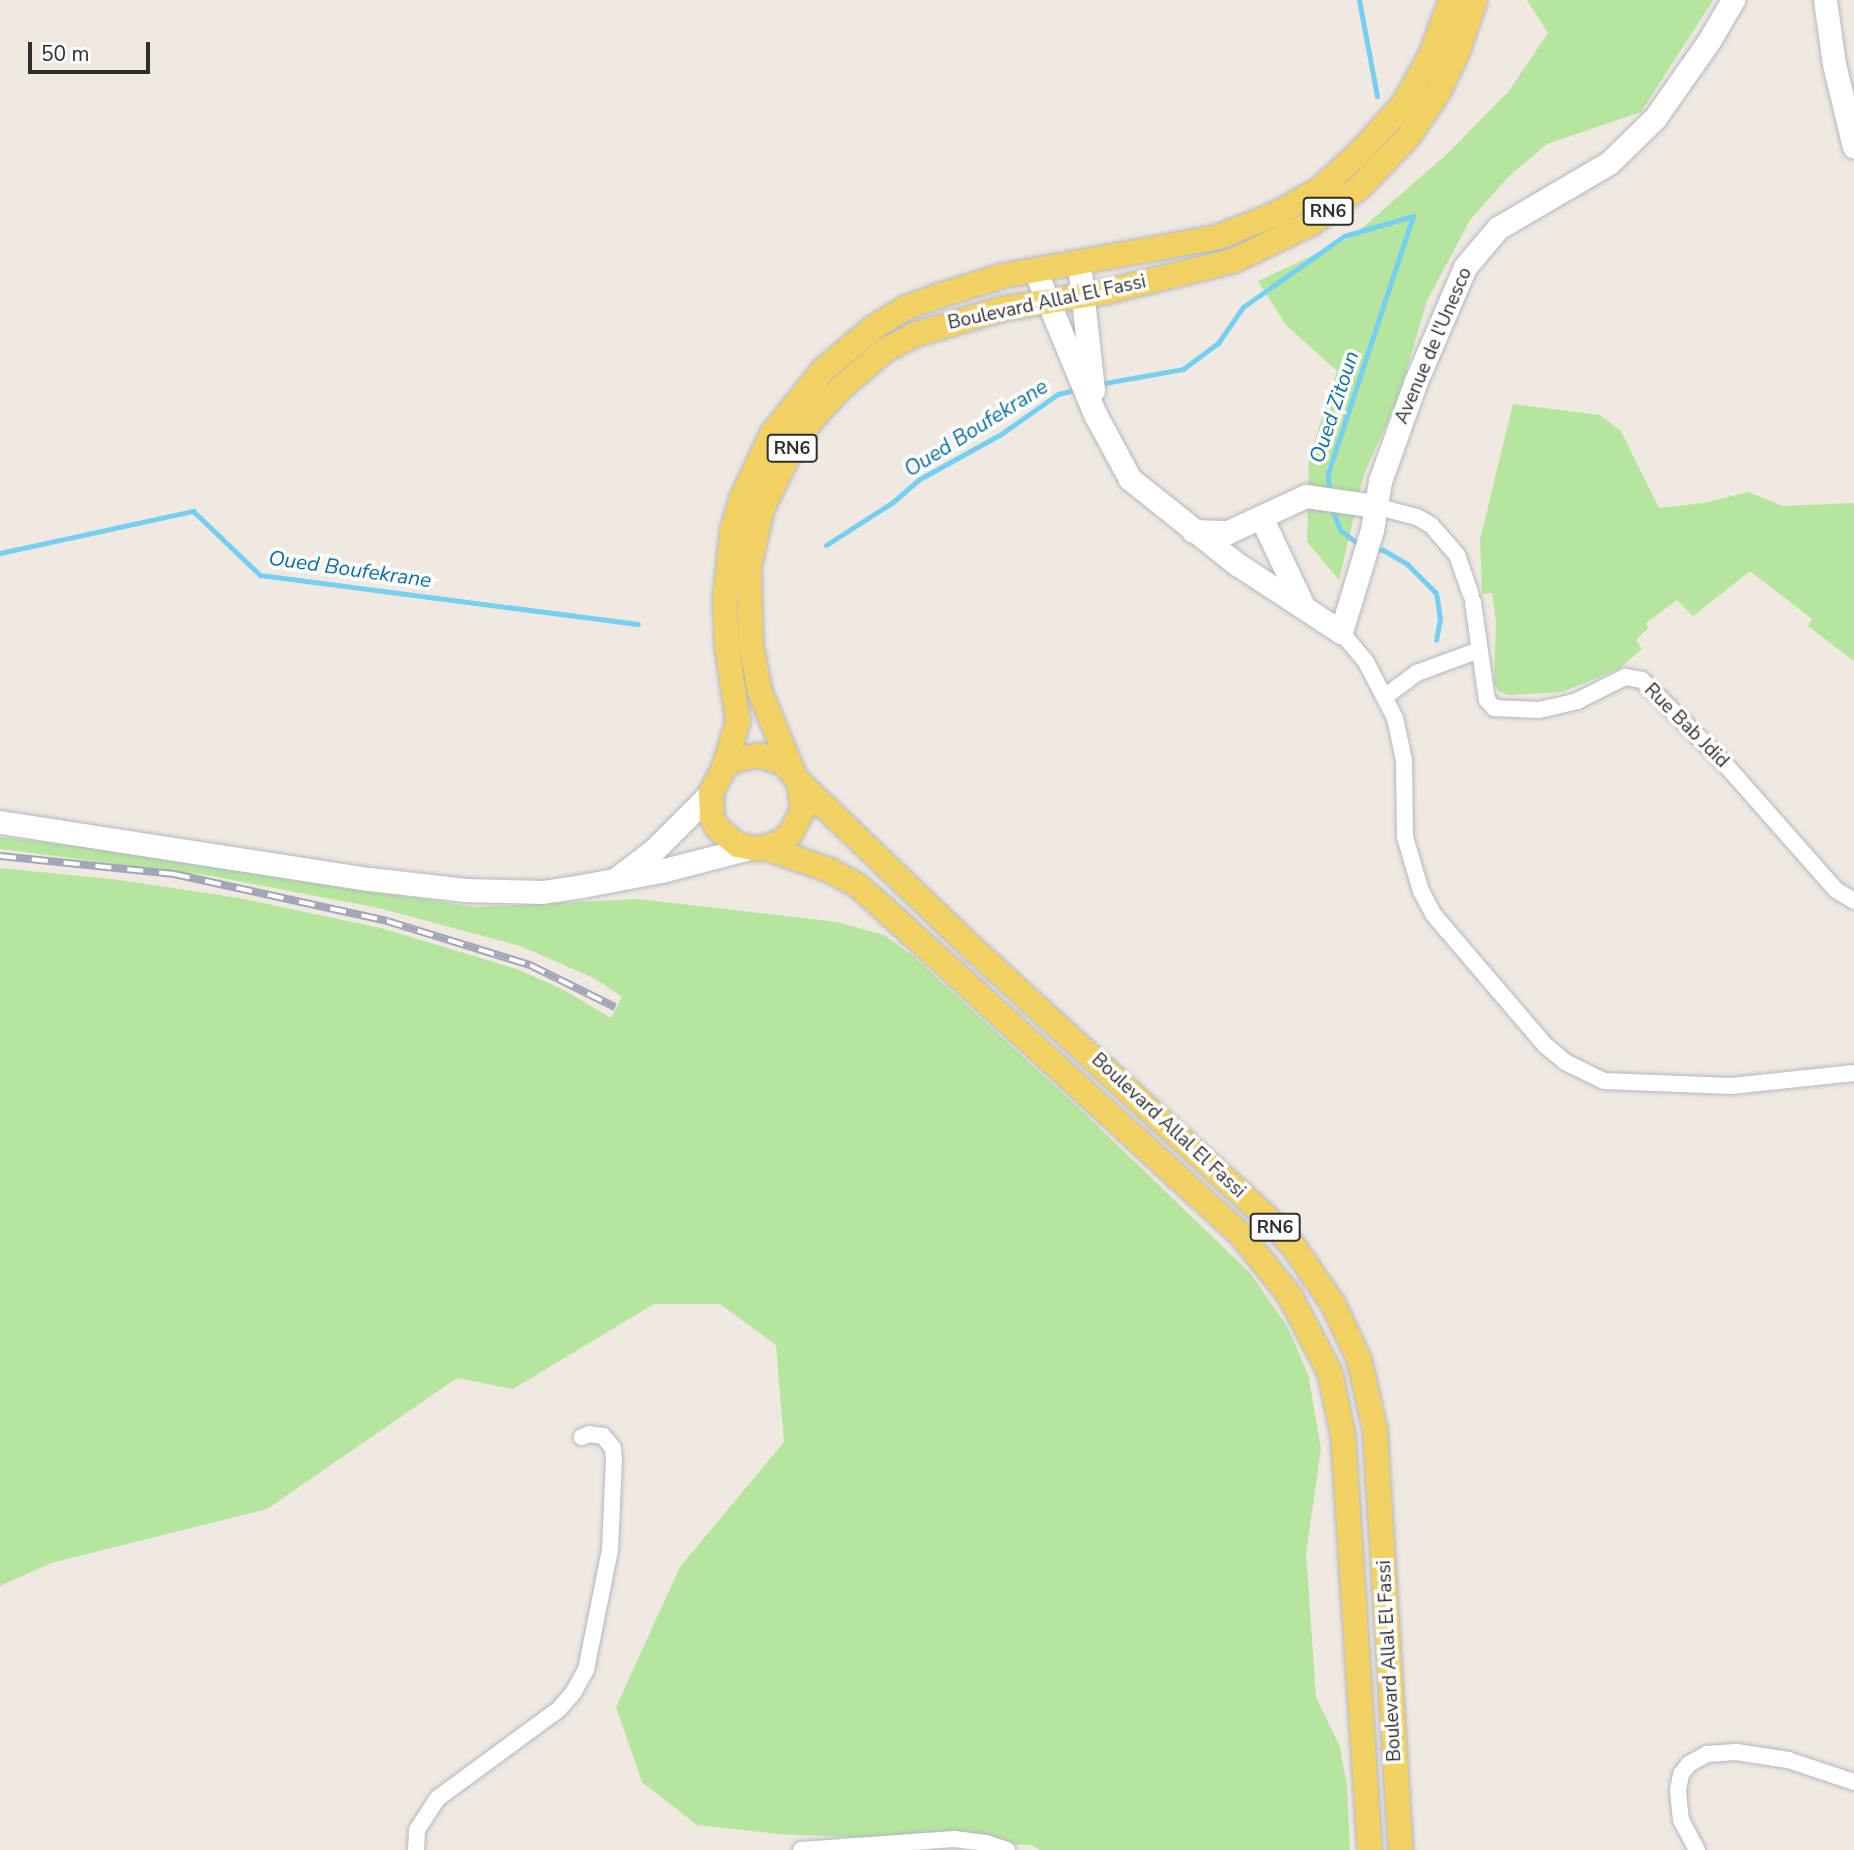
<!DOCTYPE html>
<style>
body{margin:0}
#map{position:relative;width:1854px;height:1850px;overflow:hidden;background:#efe9e1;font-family:"Nunito Sans",sans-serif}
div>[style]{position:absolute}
.green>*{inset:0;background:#b6e59e}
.stream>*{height:5px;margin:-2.5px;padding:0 2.5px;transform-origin:2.5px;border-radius:2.5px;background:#75cff0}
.roads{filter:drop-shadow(0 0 2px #b4b7c1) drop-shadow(0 0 2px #b4b7c1)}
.minor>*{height:16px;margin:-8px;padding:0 8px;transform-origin:8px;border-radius:8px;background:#fff}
.secondary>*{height:23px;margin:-11.5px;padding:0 11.5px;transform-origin:11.5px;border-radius:11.5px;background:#fff}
.primary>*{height:24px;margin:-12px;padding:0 12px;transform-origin:12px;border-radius:12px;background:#f2d163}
.rail>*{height:8px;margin-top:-4px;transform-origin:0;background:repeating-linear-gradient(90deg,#fff 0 16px,#a3a6b8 0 32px);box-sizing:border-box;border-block:2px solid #a3a6b8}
span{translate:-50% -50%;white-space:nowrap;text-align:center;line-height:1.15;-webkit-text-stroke:7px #fff;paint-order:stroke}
.shield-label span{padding:2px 5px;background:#fff;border:2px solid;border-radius:5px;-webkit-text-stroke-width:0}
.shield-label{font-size:18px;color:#2e2e2e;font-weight:700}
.street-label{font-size:19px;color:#2e2e2e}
.water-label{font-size:21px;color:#0d6fa3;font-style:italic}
.scale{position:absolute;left:28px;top:42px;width:122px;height:32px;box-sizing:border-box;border:4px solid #2e2e2e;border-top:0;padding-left:9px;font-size:21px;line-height:24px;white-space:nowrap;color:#2e2e2e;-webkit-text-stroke:5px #fff;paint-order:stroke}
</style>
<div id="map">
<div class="green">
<i style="clip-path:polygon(1527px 0,1713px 0,1641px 112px,1547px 144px,1508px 177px,1470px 220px,1427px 301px,1398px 399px,1364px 474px,1339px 580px,1307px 542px,1309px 458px,1337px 371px,1286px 325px,1258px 281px,1352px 237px,1448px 153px,1508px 92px,1548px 33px)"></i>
<i style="clip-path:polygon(1513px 404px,1600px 415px,1621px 431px,1659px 508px,1704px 503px,1748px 492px,1783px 506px,1854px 503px,1854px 661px,1808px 626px,1812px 619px,1750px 571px,1693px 616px,1677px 600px,1646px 623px,1648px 628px,1636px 640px,1642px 649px,1619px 669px,1562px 692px,1509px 695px,1500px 692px,1494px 684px,1496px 622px,1492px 593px,1482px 594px,1480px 540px)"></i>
<i style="clip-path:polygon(0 837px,120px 851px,475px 907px,638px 899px,837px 922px,884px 935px,912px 955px,1080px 1109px,1250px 1273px,1287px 1326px,1308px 1374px,1321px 1449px,1306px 1553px,1316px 1697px,1340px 1747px,1347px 1786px,1350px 1850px,1040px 1850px,1031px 1845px,779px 1834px,697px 1825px,642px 1782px,616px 1707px,680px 1567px,784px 1442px,776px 1345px,720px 1304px,654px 1304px,513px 1389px,457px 1378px,267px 1509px,51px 1563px,0 1586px,0 868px,120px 880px,239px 898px,381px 928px,517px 969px,564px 990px,611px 1018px,622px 997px,594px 978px,520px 946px,379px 908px,211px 876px,0 849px)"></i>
</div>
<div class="stream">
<i style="left:1359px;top:0;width:98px;rotate:79.4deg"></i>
<i style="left:1099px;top:384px;width:85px;rotate:-10.1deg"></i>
<i style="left:1183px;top:369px;width:44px;rotate:-36.6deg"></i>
<i style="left:1218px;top:343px;width:44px;rotate:-55.2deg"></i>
<i style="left:1243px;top:307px;width:123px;rotate:-35.1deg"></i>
<i style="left:1344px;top:236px;width:72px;rotate:-16.2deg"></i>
<i style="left:1329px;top:492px;width:19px;rotate:-93deg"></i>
<i style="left:1328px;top:473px;width:271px;rotate:-71.7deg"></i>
<i style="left:1331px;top:506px;width:26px;rotate:69deg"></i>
<i style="left:1340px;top:530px;width:26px;rotate:37deg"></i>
<i style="left:826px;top:545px;width:80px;rotate:-32.7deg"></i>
<i style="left:893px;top:502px;width:33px;rotate:-41deg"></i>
<i style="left:918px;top:480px;width:95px;rotate:-29deg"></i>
<i style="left:1001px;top:434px;width:70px;rotate:-35.1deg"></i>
<i style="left:1058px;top:394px;width:16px;rotate:-14deg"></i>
<i style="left:1374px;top:548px;width:9px;rotate:13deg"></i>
<i style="left:1383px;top:550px;width:28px;rotate:30deg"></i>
<i style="left:1407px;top:564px;width:41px;rotate:45deg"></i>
<i style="left:1436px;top:593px;width:25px;rotate:81deg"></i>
<i style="left:1440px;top:618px;width:22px;rotate:100deg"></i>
<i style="left:0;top:553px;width:198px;rotate:-12.3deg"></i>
<i style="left:193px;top:511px;width:93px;rotate:43.7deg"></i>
<i style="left:260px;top:575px;width:381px;rotate:7.4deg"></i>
</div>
<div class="roads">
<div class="minor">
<i style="left:1375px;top:506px;width:43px;rotate:14.7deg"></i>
<i style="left:1417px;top:517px;width:16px;rotate:30deg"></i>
<i style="left:1431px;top:525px;width:40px;rotate:49deg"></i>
<i style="left:1457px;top:555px;width:42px;rotate:70.7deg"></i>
<i style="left:1473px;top:602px;width:99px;rotate:81.9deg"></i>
<i style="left:1487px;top:700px;width:11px;rotate:49deg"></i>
<i style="left:1494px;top:708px;width:45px;rotate:2.5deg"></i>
<i style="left:1539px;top:710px;width:39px;rotate:-13deg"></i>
<i style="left:1577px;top:701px;width:54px;rotate:-26.6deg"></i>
<i style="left:1625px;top:677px;width:17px;rotate:10deg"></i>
<i style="left:1642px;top:680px;width:117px;rotate:45.3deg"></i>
<i style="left:1724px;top:763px;width:169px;rotate:48.6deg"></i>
<i style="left:1836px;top:890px;width:21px;rotate:31deg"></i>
<i style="left:1341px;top:632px;width:39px;rotate:50deg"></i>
<i style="left:1366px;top:662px;width:63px;rotate:62.6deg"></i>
<i style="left:1395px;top:718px;width:43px;rotate:77.9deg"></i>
<i style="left:1404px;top:760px;width:77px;rotate:89.3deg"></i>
<i style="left:1405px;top:837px;width:56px;rotate:73.5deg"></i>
<i style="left:1421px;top:891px;width:26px;rotate:62deg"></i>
<i style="left:1433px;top:914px;width:172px;rotate:49.5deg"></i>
<i style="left:1545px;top:1045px;width:26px;rotate:40deg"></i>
<i style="left:1565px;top:1062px;width:43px;rotate:26deg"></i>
<i style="left:1604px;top:1081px;width:127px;rotate:2.3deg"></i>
<i style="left:1731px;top:1086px;width:124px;rotate:-6deg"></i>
<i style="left:1386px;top:696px;width:39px;rotate:-37deg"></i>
<i style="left:1417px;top:673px;width:66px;rotate:-20.4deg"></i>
<i style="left:416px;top:1850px;width:20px;rotate:-87deg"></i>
<i style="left:417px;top:1830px;width:38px;rotate:-57deg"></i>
<i style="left:438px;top:1798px;width:150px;rotate:-36.3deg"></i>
<i style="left:559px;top:1709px;width:21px;rotate:-49deg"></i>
<i style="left:573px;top:1693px;width:26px;rotate:-61deg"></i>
<i style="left:586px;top:1670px;width:122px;rotate:-78.7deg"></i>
<i style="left:610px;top:1550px;width:90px;rotate:-87.5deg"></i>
<i style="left:614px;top:1460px;width:12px;rotate:-95deg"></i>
<i style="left:613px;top:1448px;width:16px;rotate:-130deg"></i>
<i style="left:603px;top:1436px;width:14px;rotate:-172deg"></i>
<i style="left:589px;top:1434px;width:8px;rotate:157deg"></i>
<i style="left:801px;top:1850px;width:153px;rotate:-4.1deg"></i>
<i style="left:954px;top:1839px;width:32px;rotate:7deg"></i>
<i style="left:986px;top:1843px;width:22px;rotate:18deg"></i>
<i style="left:1697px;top:1850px;width:34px;rotate:-118deg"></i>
<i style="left:1681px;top:1820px;width:30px;rotate:-96deg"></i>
<i style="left:1678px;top:1790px;width:16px;rotate:-79deg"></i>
<i style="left:1681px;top:1774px;width:13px;rotate:-51deg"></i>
<i style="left:1689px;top:1764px;width:21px;rotate:-29deg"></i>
<i style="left:1707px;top:1754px;width:29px;rotate:-4deg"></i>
<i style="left:1736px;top:1752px;width:53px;rotate:8.7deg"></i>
<i style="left:1788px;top:1760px;width:70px;rotate:18.4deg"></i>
</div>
<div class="secondary">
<i style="left:1825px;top:0;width:65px;rotate:82deg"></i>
<i style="left:1834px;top:64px;width:85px;rotate:76.5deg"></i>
<i style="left:1079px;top:263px;width:128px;rotate:83.7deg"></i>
<i style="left:1035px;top:270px;width:156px;rotate:67.4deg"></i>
<i style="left:1095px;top:414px;width:74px;rotate:61.7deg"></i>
<i style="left:1130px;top:479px;width:137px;rotate:38.5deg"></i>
<i style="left:1237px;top:564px;width:124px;rotate:33.2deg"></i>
<i style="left:1341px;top:632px;width:107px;rotate:-73.1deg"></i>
<i style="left:1372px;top:530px;width:50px;rotate:-80.7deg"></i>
<i style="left:1380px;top:481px;width:106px;rotate:-70.2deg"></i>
<i style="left:1416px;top:381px;width:124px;rotate:-66.7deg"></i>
<i style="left:1465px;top:267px;width:51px;rotate:-49.8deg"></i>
<i style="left:1498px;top:228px;width:129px;rotate:-30.4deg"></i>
<i style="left:1609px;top:163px;width:64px;rotate:-44.4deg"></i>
<i style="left:1655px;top:118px;width:94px;rotate:-55deg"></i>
<i style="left:1709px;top:41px;width:48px;rotate:-59.7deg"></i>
<i style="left:1261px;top:517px;width:98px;rotate:64.7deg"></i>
<i style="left:1193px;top:531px;width:35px;rotate:2deg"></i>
<i style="left:1228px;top:532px;width:86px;rotate:-24.8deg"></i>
<i style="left:1306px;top:496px;width:70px;rotate:8.2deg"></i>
<i style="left:0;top:822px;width:373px;rotate:8.8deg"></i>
<i style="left:369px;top:879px;width:97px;rotate:6.5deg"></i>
<i style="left:465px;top:890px;width:77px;rotate:1.5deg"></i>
<i style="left:542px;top:892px;width:40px;rotate:-8.5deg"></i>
<i style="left:582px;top:886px;width:80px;rotate:-10.8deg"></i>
<i style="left:661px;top:871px;width:92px;rotate:-14.5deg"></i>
<i style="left:620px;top:876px;width:43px;rotate:-37.4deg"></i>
<i style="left:654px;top:850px;width:81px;rotate:-45deg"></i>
</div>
<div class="primary">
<i style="left:724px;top:768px;width:49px;rotate:-73.4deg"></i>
<i style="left:738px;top:721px;width:75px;rotate:-98.5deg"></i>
<i style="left:727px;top:647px;width:47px;rotate:-92.4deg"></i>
<i style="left:725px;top:600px;width:68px;rotate:-84.1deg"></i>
<i style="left:732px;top:532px;width:33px;rotate:-74deg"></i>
<i style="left:741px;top:500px;width:73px;rotate:-64.8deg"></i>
<i style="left:772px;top:434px;width:82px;rotate:-51.4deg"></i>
<i style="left:823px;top:370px;width:65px;rotate:-40deg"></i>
<i style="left:873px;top:328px;width:38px;rotate:-32deg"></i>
<i style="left:905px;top:308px;width:35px;rotate:-20deg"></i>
<i style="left:938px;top:296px;width:67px;rotate:-17.4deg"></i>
<i style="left:1002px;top:276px;width:219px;rotate:-10.2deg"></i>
<i style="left:1218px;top:237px;width:62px;rotate:-21.6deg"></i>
<i style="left:1276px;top:214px;width:51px;rotate:-29.6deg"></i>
<i style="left:1320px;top:189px;width:53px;rotate:-42.7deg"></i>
<i style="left:1359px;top:153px;width:65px;rotate:-47.5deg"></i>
<i style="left:1403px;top:105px;width:57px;rotate:-60.8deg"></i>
<i style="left:1431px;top:55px;width:59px;rotate:-70deg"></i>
<i style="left:793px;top:772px;width:87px;rotate:-112.4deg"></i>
<i style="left:760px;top:692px;width:48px;rotate:-100.8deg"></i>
<i style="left:751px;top:645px;width:78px;rotate:-91.5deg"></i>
<i style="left:749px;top:567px;width:59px;rotate:-77.4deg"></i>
<i style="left:762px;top:509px;width:70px;rotate:-63.8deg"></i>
<i style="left:793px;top:446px;width:36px;rotate:-54deg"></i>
<i style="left:814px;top:417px;width:41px;rotate:-47deg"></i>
<i style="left:842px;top:387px;width:57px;rotate:-40.7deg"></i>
<i style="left:885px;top:350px;width:36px;rotate:-27deg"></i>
<i style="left:917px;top:334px;width:89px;rotate:-16.4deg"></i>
<i style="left:1002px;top:309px;width:104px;rotate:-9.4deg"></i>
<i style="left:1105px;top:292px;width:132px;rotate:-13.6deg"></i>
<i style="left:1233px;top:261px;width:88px;rotate:-25.7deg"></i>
<i style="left:1312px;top:223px;width:61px;rotate:-37.1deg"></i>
<i style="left:1361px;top:186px;width:68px;rotate:-46.2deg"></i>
<i style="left:1408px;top:137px;width:53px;rotate:-55.7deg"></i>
<i style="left:1438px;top:93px;width:44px;rotate:-64.6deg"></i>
<i style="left:1457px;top:53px;width:56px;rotate:-71.2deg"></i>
<i style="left:799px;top:782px;width:28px;rotate:82deg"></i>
<i style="left:803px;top:810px;width:27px;rotate:118deg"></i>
<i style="left:790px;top:834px;width:14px;rotate:141deg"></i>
<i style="left:779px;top:843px;width:22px;rotate:164deg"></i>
<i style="left:758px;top:849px;width:20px;rotate:-169deg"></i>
<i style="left:738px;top:845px;width:26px;rotate:-141deg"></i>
<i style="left:718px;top:829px;width:13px;rotate:-119deg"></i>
<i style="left:712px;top:818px;width:25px;rotate:-92deg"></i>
<i style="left:711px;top:793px;width:28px;rotate:-63deg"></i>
<i style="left:724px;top:768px;width:13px;rotate:-39deg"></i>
<i style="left:734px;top:760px;width:25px;rotate:-11deg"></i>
<i style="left:759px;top:755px;width:26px;rotate:18deg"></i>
<i style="left:784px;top:763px;width:24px;rotate:52deg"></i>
<i style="left:799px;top:782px;width:240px;rotate:43.8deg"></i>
<i style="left:972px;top:948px;width:397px;rotate:42.4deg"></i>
<i style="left:1265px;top:1216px;width:42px;rotate:46.9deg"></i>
<i style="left:1294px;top:1247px;width:69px;rotate:55.6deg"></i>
<i style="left:1333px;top:1304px;width:61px;rotate:64.7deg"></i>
<i style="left:1359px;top:1359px;width:72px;rotate:77.1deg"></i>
<i style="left:1375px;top:1429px;width:422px;rotate:86.5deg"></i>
<i style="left:766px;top:848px;width:67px;rotate:19.2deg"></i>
<i style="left:829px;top:870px;width:32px;rotate:28deg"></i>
<i style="left:857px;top:885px;width:32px;rotate:41deg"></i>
<i style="left:881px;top:906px;width:489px;rotate:42.4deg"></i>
<i style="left:1242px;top:1236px;width:77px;rotate:51.3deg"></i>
<i style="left:1290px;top:1296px;width:87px;rotate:62.5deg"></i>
<i style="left:1330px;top:1373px;width:63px;rotate:78.2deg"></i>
<i style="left:1343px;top:1435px;width:416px;rotate:86.3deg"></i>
</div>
</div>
<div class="rail">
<i style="left:0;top:856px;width:175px;rotate:5.9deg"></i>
<i style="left:174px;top:874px;width:218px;rotate:12.4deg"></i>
<i style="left:387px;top:921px;width:150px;rotate:17.1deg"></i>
<i style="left:530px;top:965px;width:95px;rotate:26.3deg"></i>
</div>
<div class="shield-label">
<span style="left:1328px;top:211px">RN6</span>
<span style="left:792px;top:448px">RN6</span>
<span style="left:1275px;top:1227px">RN6</span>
</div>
<div class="street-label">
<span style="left:1047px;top:303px;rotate:-12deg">Boulevard Allal El Fassi</span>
<span style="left:1434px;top:346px;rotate:-67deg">Avenue de l'Unesco</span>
<span style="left:1686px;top:726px;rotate:45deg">Rue Bab Jdid</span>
<span style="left:1168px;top:1126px;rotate:43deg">Boulevard Allal El Fassi</span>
<span style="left:1390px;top:1661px;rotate:-93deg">Boulevard Allal El Fassi</span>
</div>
<div class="water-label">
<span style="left:1334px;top:407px;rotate:-72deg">Oued Zitoun</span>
<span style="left:976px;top:428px;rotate:-32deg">Oued Boufekrane</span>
<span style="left:350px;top:569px;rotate:8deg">Oued Boufekrane</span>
</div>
<div class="scale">50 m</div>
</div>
